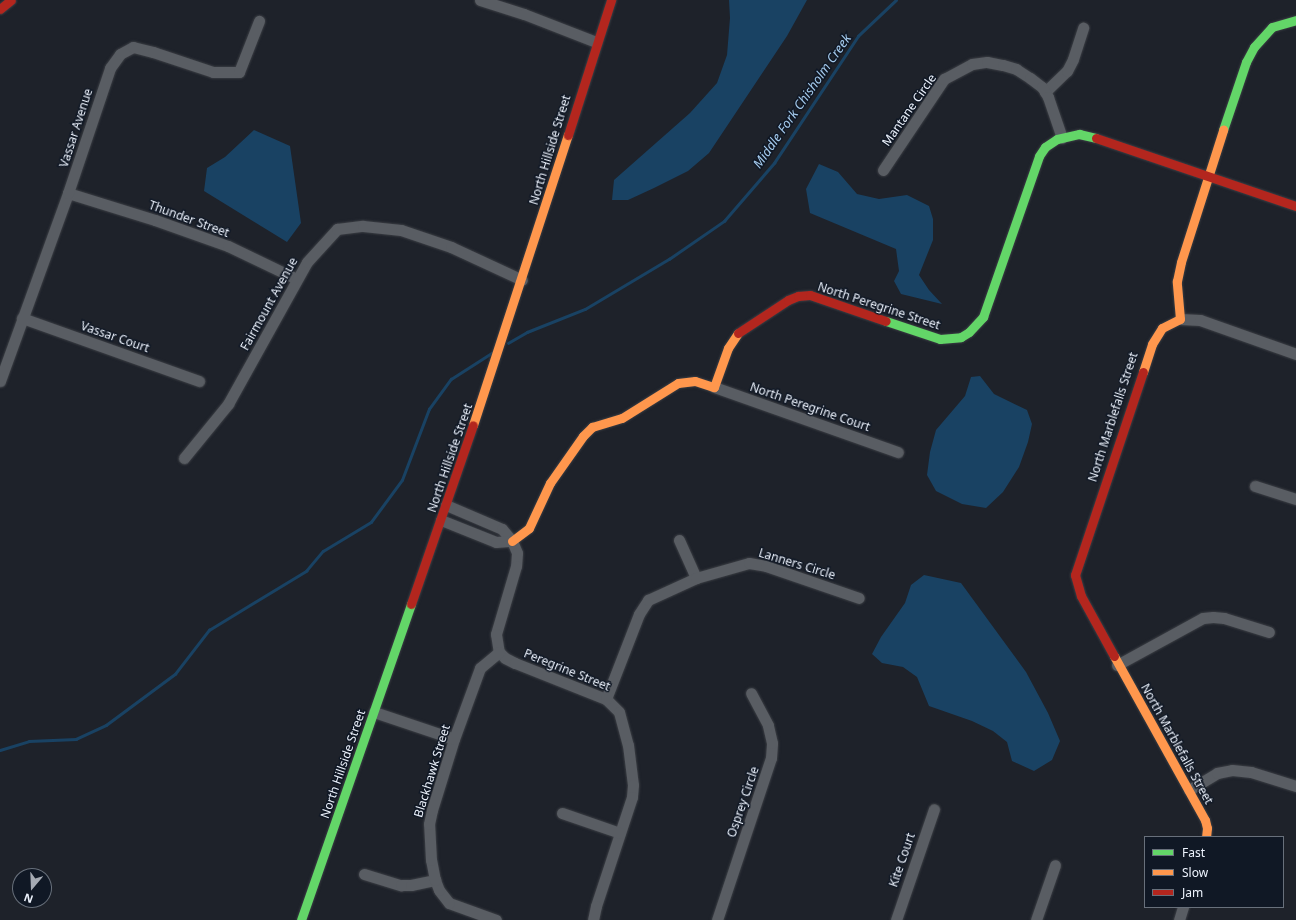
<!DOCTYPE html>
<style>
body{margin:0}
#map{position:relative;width:1296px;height:920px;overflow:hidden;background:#1e222a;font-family:"Noto Sans",sans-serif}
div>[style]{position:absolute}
.water>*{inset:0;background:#194263}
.stream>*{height:2.5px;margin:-1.25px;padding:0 1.25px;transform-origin:1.25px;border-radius:1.25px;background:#194263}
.roads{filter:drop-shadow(0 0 1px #3b3e44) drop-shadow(0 0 1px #3b3e44)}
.street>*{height:11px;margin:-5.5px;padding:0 5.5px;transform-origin:5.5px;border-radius:5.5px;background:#595d63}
.fast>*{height:9px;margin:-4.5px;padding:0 4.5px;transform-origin:4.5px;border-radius:4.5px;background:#63d668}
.slow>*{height:9px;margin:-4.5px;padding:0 4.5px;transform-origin:4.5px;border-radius:4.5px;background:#ff974d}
.jam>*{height:9px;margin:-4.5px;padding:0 4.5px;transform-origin:4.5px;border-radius:4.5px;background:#b3261e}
span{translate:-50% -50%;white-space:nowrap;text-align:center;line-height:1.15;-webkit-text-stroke:3px #101825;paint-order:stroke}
.street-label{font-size:12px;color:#edf3fd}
.water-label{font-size:13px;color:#a4caed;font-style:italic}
.legend{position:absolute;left:1144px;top:836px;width:140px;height:72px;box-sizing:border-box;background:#101825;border:1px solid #68707b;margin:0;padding:5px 7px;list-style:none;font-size:12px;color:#edf3fd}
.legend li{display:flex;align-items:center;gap:8px;height:20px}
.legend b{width:20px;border:1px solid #68707b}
.north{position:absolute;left:12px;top:868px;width:40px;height:40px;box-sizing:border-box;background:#101825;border:1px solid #68707b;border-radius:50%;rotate:199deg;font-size:11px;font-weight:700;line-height:16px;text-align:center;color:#edf3fd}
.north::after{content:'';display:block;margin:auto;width:14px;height:18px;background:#a5aab3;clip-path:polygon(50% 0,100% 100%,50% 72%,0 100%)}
</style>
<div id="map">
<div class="water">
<i style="clip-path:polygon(729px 0,807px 0,787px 36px,709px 153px,688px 171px,654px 188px,628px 200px,612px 200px,614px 180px,690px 113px,717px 83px,727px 55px,730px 18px)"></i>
<i style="clip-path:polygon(254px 130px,290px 146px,301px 223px,287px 242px,204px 191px,207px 168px,225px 157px)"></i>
<i style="clip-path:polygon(819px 164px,838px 172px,857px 194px,879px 199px,907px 195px,929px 206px,933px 219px,933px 240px,919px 275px,929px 290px,942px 304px,901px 294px,894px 281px,899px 271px,896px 249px,810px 213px,806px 189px)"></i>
<i style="clip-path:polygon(980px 376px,994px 394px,1027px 410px,1032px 424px,1028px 442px,1019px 467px,1003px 492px,986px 508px,962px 504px,936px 491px,927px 475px,930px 452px,936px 430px,965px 396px,971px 377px)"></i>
<i style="clip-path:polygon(924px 575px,961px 583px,1026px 672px,1048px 713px,1060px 741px,1052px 760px,1034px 771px,1012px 761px,1007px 742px,993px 731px,972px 721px,929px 706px,917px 677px,903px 667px,882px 663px,872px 654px,881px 637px,905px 603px,911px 585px)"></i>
</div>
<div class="stream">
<i style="left:508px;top:343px;width:22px;rotate:-30deg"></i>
<i style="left:527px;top:332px;width:62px;rotate:-21.6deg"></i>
<i style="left:585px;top:309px;width:98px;rotate:-30.8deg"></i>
<i style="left:669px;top:259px;width:67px;rotate:-34.6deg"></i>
<i style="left:724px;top:221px;width:77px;rotate:-49.2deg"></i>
<i style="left:774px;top:163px;width:152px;rotate:-56.5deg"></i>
<i style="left:858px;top:36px;width:52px;rotate:-43.5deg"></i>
<i style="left:0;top:750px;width:30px;rotate:-17deg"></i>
<i style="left:29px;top:741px;width:47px;rotate:-2.4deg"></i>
<i style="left:76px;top:739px;width:33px;rotate:-25deg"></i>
<i style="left:106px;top:725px;width:86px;rotate:-36.5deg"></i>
<i style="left:175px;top:674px;width:56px;rotate:-52.3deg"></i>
<i style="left:209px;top:630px;width:114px;rotate:-31.3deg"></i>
<i style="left:306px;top:571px;width:26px;rotate:-50deg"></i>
<i style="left:323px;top:551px;width:56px;rotate:-31.1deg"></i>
<i style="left:371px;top:522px;width:52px;rotate:-53.6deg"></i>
<i style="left:402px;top:480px;width:76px;rotate:-69.2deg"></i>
<i style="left:429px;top:409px;width:37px;rotate:-54deg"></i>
<i style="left:451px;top:379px;width:50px;rotate:-32.7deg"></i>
</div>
<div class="roads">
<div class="street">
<i style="left:480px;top:0;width:46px;rotate:17.7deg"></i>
<i style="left:524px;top:14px;width:77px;rotate:21.3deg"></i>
<i style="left:1045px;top:92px;width:30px;rotate:-44deg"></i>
<i style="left:1067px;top:71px;width:13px;rotate:-63deg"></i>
<i style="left:1073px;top:59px;width:33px;rotate:-72deg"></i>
<i style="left:883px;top:170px;width:110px;rotate:-56.2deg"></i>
<i style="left:944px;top:79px;width:32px;rotate:-28deg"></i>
<i style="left:972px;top:64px;width:15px;rotate:-8deg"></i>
<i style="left:987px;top:62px;width:16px;rotate:11deg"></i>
<i style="left:1003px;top:65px;width:14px;rotate:17deg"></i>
<i style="left:1016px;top:69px;width:17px;rotate:33deg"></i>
<i style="left:1030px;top:78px;width:15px;rotate:37deg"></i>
<i style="left:1042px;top:87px;width:12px;rotate:59deg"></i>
<i style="left:1048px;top:97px;width:43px;rotate:71.1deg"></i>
<i style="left:68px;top:193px;width:91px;rotate:17.2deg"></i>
<i style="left:155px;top:220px;width:77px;rotate:19.6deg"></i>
<i style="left:228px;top:246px;width:76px;rotate:25.6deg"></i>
<i style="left:22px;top:318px;width:188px;rotate:19.6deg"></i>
<i style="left:1180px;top:319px;width:20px;rotate:3deg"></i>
<i style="left:1200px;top:320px;width:102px;rotate:19.5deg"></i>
<i style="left:0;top:381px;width:200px;rotate:-70.1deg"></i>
<i style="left:68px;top:193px;width:132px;rotate:-71.4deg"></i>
<i style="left:110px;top:68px;width:17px;rotate:-54deg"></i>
<i style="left:120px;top:54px;width:15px;rotate:-28deg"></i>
<i style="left:133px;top:47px;width:21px;rotate:14deg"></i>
<i style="left:153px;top:52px;width:63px;rotate:18.4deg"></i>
<i style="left:213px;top:72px;width:26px"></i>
<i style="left:239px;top:72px;width:55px;rotate:-68.6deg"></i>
<i style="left:714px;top:387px;width:195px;rotate:19.5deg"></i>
<i style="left:184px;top:458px;width:70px;rotate:-50.8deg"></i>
<i style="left:228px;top:404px;width:162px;rotate:-60.9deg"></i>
<i style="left:307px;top:262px;width:45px;rotate:-47.7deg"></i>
<i style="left:337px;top:229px;width:26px;rotate:-7deg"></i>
<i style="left:363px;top:226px;width:38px;rotate:6deg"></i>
<i style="left:401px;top:230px;width:53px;rotate:18.8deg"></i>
<i style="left:451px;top:247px;width:78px;rotate:24.9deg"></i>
<i style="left:1255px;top:486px;width:43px;rotate:17.6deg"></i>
<i style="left:446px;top:505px;width:61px;rotate:23.2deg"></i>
<i style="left:502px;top:529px;width:16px;rotate:50deg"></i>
<i style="left:512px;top:541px;width:13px;rotate:67deg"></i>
<i style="left:517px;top:553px;width:13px;rotate:94deg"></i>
<i style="left:516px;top:566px;width:71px;rotate:106.4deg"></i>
<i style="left:496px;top:634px;width:18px;rotate:81deg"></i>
<i style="left:499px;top:652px;width:8px;rotate:45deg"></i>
<i style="left:505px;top:658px;width:11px;rotate:27deg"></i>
<i style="left:515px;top:663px;width:98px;rotate:21.6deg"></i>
<i style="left:606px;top:699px;width:18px;rotate:45deg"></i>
<i style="left:619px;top:712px;width:34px;rotate:75deg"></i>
<i style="left:628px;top:745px;width:40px;rotate:82.9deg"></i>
<i style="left:633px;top:785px;width:12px;rotate:95deg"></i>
<i style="left:632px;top:797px;width:115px;rotate:108.3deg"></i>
<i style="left:596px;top:906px;width:14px;rotate:102deg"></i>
<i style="left:441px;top:520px;width:59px;rotate:21.8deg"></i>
<i style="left:496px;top:542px;width:16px;rotate:-4deg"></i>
<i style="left:679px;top:540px;width:42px;rotate:65.9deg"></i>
<i style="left:1117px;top:665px;width:98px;rotate:-28.7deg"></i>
<i style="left:1203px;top:618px;width:10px;rotate:-6deg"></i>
<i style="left:1213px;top:617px;width:11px;rotate:5deg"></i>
<i style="left:1224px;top:618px;width:47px;rotate:17.3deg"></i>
<i style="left:606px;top:699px;width:91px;rotate:-68.8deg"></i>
<i style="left:639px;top:614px;width:17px;rotate:-57deg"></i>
<i style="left:648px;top:600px;width:53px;rotate:-24.6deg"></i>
<i style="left:696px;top:578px;width:55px;rotate:-15.8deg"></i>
<i style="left:749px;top:563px;width:17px;rotate:10deg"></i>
<i style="left:766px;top:566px;width:98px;rotate:19deg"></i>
<i style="left:374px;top:712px;width:84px;rotate:18.6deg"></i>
<i style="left:1189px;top:790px;width:33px;rotate:-31deg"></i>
<i style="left:1217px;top:773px;width:15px;rotate:-11deg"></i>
<i style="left:1232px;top:770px;width:19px;rotate:6deg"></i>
<i style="left:1251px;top:772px;width:47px;rotate:17.3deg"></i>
<i style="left:562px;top:813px;width:61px;rotate:19deg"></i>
<i style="left:364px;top:874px;width:39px;rotate:17deg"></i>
<i style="left:401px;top:885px;width:10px"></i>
<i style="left:411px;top:885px;width:25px;rotate:-12deg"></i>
<i style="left:496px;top:920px;width:50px;rotate:-160.1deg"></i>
<i style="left:449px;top:903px;width:16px;rotate:-128deg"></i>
<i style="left:439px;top:890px;width:11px;rotate:-112deg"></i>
<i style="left:435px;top:880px;width:20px;rotate:-101deg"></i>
<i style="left:431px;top:860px;width:36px;rotate:-93deg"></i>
<i style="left:429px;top:824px;width:14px;rotate:-78deg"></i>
<i style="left:432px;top:810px;width:74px;rotate:-72.8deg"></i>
<i style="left:454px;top:739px;width:76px;rotate:-69.9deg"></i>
<i style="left:480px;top:668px;width:25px;rotate:-40deg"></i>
<i style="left:717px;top:920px;width:171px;rotate:-71.6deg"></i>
<i style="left:771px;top:758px;width:15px;rotate:-86deg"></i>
<i style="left:772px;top:743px;width:18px;rotate:-103deg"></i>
<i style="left:768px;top:725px;width:36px;rotate:-118deg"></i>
<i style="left:896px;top:920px;width:117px;rotate:-71.1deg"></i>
<i style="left:1036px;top:920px;width:58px;rotate:-70.9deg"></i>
<i style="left:1179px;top:920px;width:14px;rotate:-73deg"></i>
</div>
<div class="fast">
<i style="left:1223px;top:130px;width:72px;rotate:-71.3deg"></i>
<i style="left:1246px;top:62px;width:17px;rotate:-62deg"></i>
<i style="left:1254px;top:47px;width:27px;rotate:-48deg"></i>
<i style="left:1272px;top:27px;width:25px;rotate:-16deg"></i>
<i style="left:886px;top:321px;width:57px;rotate:18.4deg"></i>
<i style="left:940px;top:339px;width:21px;rotate:-5deg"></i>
<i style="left:961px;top:337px;width:9px;rotate:-32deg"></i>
<i style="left:969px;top:332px;width:21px;rotate:-47deg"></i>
<i style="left:983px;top:317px;width:170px;rotate:-70.8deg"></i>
<i style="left:1039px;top:156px;width:11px;rotate:-56deg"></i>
<i style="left:1045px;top:147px;width:14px;rotate:-34deg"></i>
<i style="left:1057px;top:139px;width:23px;rotate:-13deg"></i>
<i style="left:1079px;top:134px;width:17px;rotate:13deg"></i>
<i style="left:301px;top:920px;width:335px;rotate:-70.8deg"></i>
</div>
<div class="slow">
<i style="left:1143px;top:372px;width:29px;rotate:-72deg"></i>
<i style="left:1152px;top:344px;width:19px;rotate:-58deg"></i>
<i style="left:1162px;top:328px;width:20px;rotate:-27deg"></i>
<i style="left:1180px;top:319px;width:38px;rotate:-95deg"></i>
<i style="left:1177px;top:281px;width:19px;rotate:-78deg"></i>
<i style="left:1181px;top:262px;width:139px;rotate:-72.3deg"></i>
<i style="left:473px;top:425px;width:305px;rotate:-71.9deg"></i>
<i style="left:512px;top:541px;width:21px;rotate:-37deg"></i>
<i style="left:529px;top:528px;width:50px;rotate:-65deg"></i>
<i style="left:550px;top:483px;width:57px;rotate:-54.9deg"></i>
<i style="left:583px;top:436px;width:13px;rotate:-45deg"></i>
<i style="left:592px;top:427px;width:31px;rotate:-17deg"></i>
<i style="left:622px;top:418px;width:66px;rotate:-32deg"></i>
<i style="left:678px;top:383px;width:17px;rotate:-7deg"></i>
<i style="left:695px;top:381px;width:20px;rotate:18deg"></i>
<i style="left:714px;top:387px;width:41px;rotate:-70.3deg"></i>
<i style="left:728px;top:348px;width:18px;rotate:-56deg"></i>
<i style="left:1114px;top:656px;width:188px;rotate:61deg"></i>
<i style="left:1205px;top:820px;width:8px;rotate:76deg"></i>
<i style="left:1207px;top:828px;width:9px;rotate:96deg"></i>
</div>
<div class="jam">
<i style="left:0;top:9px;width:14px;rotate:-39deg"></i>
<i style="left:568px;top:135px;width:142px;rotate:-72.3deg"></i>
<i style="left:1096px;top:138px;width:211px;rotate:18.8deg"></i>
<i style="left:738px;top:333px;width:60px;rotate:-33.4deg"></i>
<i style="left:788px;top:300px;width:11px;rotate:-22deg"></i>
<i style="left:798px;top:296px;width:12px;rotate:-5deg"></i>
<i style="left:810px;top:295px;width:80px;rotate:18.9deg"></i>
<i style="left:411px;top:604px;width:189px;rotate:-70.9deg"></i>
<i style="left:1114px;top:656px;width:68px;rotate:-118.8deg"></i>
<i style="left:1081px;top:596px;width:22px;rotate:-106deg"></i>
<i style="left:1075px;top:575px;width:214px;rotate:-71.5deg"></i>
</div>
</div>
<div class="street-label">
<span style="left:909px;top:110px;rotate:-55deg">Mantane Circle</span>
<span style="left:76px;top:128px;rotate:-72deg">Vassar Avenue</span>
<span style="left:550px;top:150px;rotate:-73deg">North Hillside Street</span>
<span style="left:189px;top:219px;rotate:20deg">Thunder Street</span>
<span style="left:269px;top:304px;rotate:-61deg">Fairmount Avenue</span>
<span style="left:879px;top:306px;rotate:18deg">North Peregrine Street</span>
<span style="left:115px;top:337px;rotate:19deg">Vassar Court</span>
<span style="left:810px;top:407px;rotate:19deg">North Peregrine Court</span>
<span style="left:1113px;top:417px;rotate:-72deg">North Marblefalls Street</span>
<span style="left:450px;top:458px;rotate:-71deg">North Hillside Street</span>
<span style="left:797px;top:564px;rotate:17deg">Lanners Circle</span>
<span style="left:567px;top:670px;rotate:22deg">Peregrine Street</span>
<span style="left:1177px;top:744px;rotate:61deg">North Marblefalls Street</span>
<span style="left:343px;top:764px;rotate:-71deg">North Hillside Street</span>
<span style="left:432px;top:771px;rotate:-73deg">Blackhawk Street</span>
<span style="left:743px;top:802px;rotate:-71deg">Osprey Circle</span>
<span style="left:902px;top:860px;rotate:-71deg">Kite Court</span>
</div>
<div class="water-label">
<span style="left:802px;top:101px;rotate:-55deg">Middle Fork Chisholm Creek</span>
</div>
<ul class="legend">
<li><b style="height:5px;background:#63d668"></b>Fast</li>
<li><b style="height:5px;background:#ff974d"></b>Slow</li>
<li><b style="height:5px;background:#b3261e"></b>Jam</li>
</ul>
<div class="north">N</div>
</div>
